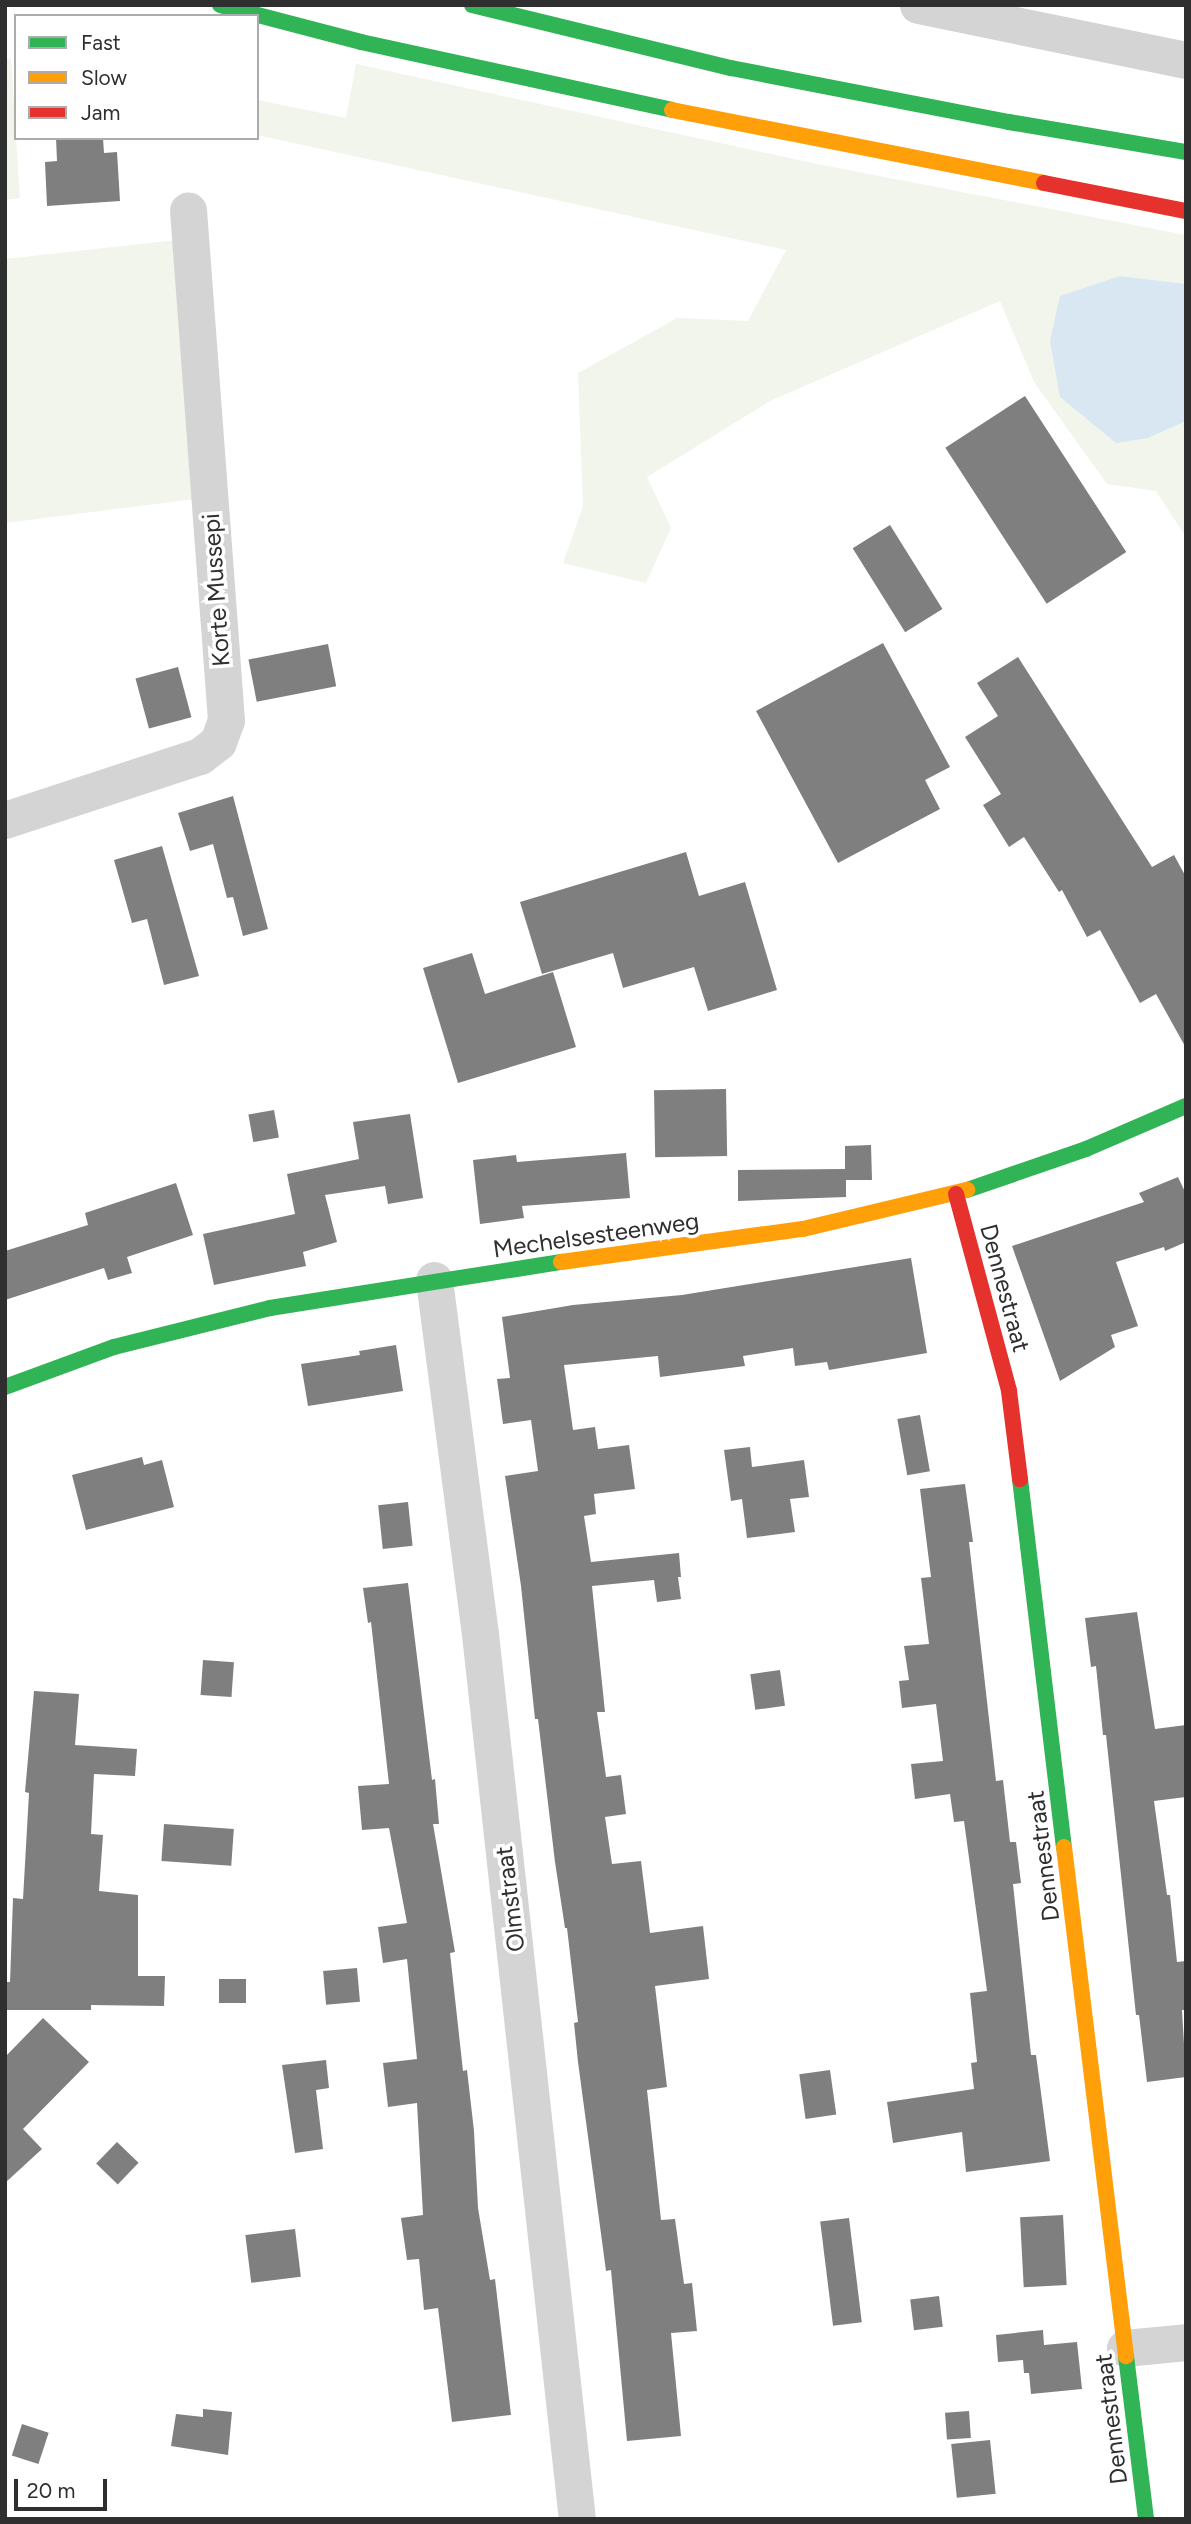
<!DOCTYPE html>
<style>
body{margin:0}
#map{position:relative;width:1191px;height:2524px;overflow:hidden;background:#fff;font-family:Figtree,sans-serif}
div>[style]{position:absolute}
.green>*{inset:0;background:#f1f5ec}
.water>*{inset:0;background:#d8e7f2}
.building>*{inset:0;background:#7f7f7f;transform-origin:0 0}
.street>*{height:37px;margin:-18.5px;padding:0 18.5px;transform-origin:18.5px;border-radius:18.5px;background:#d4d4d4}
.fast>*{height:16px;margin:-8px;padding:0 8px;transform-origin:8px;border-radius:8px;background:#30b455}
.slow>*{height:16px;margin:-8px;padding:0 8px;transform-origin:8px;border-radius:8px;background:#ff9f0a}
.jam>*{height:16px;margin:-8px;padding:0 8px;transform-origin:8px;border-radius:8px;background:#e5322d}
span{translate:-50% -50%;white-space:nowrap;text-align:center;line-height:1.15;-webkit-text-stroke:7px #fff;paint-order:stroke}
.street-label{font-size:24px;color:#2f2f2f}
.frame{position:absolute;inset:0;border:7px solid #2f2f2f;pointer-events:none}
.legend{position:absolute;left:14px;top:14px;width:245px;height:126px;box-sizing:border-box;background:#fff;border:2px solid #acacac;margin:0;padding:9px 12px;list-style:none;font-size:21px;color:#2f2f2f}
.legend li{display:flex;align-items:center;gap:14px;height:35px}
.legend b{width:35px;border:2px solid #acacac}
.scale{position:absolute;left:14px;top:2479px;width:93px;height:32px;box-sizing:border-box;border:4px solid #2f2f2f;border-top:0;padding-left:9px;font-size:21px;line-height:24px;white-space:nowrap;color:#2f2f2f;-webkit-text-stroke:5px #fff;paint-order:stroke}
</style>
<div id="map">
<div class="green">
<i style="clip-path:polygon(5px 58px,11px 59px,20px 198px,5px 200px)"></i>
<i style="clip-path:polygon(356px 64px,822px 165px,1186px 235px,1186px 284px,1120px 276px,1148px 438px,1186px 421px,1186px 537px,1156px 491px,1107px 484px,1034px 382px,1000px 301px,770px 401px,647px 477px,671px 528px,646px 583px,563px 563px,583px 506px,578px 373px,677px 318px,748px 321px,786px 250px,257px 135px,257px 100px,346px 118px)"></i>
<i style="clip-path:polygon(177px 240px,195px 499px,5px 523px,5px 259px)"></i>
</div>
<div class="water">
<i style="clip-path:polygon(1120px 276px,1186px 284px,1186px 421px,1148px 438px,1116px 443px,1060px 397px,1050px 341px,1060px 296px)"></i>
</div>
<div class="building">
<i style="clip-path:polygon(56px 138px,103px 138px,104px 153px,117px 152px,120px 201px,47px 206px,45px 162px,57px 161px)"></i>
<i style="left:1025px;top:396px;width:186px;height:95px;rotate:57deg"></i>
<i style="left:890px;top:525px;width:99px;height:44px;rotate:58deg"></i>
<i style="clip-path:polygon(883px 643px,950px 767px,925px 780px,940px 809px,838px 863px,756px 711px)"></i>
<i style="left:328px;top:644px;width:43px;height:81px;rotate:79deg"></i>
<i style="clip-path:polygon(1018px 657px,1152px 867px,1174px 855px,1186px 877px,1186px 1048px,1156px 994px,1140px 1003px,1100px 930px,1087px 937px,1062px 890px,1059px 892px,1024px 837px,1009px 847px,983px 805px,1001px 794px,965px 737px,998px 716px,977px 683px)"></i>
<i style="left:178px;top:667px;width:52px;height:44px;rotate:75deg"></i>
<i style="clip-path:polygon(233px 796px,268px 929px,243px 936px,233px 897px,227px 898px,213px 844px,190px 851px,178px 813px)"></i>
<i style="clip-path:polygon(162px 846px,199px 976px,164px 985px,147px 919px,132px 923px,114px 860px)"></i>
<i style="clip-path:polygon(686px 852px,699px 896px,745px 882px,777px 990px,708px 1011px,694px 967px,623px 988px,613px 953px,542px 974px,520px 902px)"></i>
<i style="clip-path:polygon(472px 953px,485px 994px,553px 972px,576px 1047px,458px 1083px,423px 968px)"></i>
<i style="left:726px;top:1089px;width:67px;height:72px;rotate:89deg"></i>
<i style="left:274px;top:1110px;width:28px;height:26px;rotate:80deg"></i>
<i style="clip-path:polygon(410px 1114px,423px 1198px,388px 1204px,385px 1186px,325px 1195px,337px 1242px,303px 1252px,306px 1266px,214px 1285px,203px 1234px,295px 1214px,287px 1174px,359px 1159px,353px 1122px)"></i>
<i style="clip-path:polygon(871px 1145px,872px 1180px,846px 1180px,846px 1197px,738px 1201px,738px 1170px,845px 1169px,845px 1146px)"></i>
<i style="clip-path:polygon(626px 1153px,630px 1198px,522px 1206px,524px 1218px,480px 1224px,473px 1160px,516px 1155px,517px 1162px)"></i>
<i style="clip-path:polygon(1178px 1177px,1186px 1194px,1186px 1242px,1165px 1251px,1164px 1247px,1116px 1262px,1138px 1326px,1111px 1335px,1115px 1347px,1060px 1381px,1012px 1246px,1144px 1202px,1139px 1193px)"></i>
<i style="clip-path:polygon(176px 1183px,193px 1235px,127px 1257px,132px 1273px,108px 1280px,104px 1268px,5px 1300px,5px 1251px,88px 1225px,85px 1213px)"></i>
<i style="clip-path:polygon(911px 1258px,927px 1353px,829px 1370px,827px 1362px,795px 1366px,793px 1348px,743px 1356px,745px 1366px,660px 1377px,658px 1356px,564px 1365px,573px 1430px,595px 1427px,598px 1449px,629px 1445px,635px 1489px,594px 1494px,596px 1514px,584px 1516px,591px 1562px,679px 1553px,681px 1577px,678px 1577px,681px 1599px,657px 1602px,654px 1580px,592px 1586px,605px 1712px,597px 1712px,606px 1777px,621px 1775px,626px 1814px,605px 1817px,612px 1864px,641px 1861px,650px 1933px,703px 1926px,709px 1979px,655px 1986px,667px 2087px,647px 2090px,661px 2220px,675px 2219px,684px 2284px,692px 2283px,697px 2331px,671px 2333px,681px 2436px,627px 2441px,611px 2270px,606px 2271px,578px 2062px,574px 2023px,578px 2022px,567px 1928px,565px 1928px,555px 1862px,538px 1719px,535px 1719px,521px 1586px,505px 1476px,538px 1471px,531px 1420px,503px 1424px,497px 1379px,510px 1378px,502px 1317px,573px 1305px,682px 1295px)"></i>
<i style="clip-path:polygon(396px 1345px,403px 1391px,308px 1406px,301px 1364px,360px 1355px,359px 1351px)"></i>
<i style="left:920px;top:1415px;width:57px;height:23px;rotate:80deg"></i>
<i style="clip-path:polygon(750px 1447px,752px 1467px,804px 1460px,809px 1497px,790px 1499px,795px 1532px,747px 1538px,742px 1499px,731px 1501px,724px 1450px)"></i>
<i style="clip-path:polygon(142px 1457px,144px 1465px,162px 1460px,174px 1507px,86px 1530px,72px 1475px)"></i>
<i style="clip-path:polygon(965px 1484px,973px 1542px,969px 1542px,996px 1781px,1003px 1780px,1010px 1842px,1016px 1842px,1021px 1883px,1013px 1884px,1031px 2055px,1036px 2055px,1050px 2161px,966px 2172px,962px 2132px,893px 2143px,887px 2102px,974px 2089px,971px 2063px,977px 2062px,970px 1993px,987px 1991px,964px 1821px,954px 1822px,950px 1794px,915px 1799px,911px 1764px,943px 1761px,936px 1704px,902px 1708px,899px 1681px,909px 1680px,904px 1646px,929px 1644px,921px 1578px,931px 1577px,920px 1489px)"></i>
<i style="left:408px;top:1502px;width:44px;height:30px;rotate:84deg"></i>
<i style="clip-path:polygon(408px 1583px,432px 1780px,435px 1779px,439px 1824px,433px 1824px,455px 1952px,450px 1953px,463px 2071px,467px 2070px,474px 2131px,478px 2208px,490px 2280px,495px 2279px,511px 2415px,452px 2422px,438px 2308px,424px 2310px,419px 2259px,407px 2260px,401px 2218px,423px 2215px,417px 2103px,388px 2107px,383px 2063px,417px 2059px,407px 1959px,383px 1963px,378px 1927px,407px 1923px,389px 1828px,362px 1830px,358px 1786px,389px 1784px,371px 1622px,368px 1623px,363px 1588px)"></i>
<i style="clip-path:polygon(1137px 1612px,1155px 1729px,1186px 1725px,1186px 1797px,1154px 1801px,1167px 1895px,1170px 1895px,1177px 1962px,1186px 1961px,1186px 2010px,1182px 2010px,1186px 2077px,1147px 2082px,1139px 2015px,1136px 2015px,1106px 1735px,1103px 1735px,1096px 1666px,1091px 1667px,1085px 1618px)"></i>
<i style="left:203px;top:1660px;width:31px;height:35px;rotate:4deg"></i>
<i style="left:780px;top:1670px;width:36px;height:30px;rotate:82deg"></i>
<i style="clip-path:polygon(34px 1691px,79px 1694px,75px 1745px,137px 1749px,135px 1776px,94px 1774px,91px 1834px,103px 1835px,99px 1891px,138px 1895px,138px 1976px,165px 1976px,164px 2006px,91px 2005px,91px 2010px,5px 2010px,5px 1982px,10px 1982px,13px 1898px,23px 1899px,29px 1793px,25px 1792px)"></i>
<i style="left:164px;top:1824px;width:70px;height:37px;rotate:4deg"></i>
<i style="left:357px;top:1968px;width:34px;height:34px;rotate:85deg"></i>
<i style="left:219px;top:1979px;width:27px;height:24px"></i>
<i style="clip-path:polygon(43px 2018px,89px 2062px,23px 2129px,42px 2149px,5px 2183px,5px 2057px)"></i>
<i style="clip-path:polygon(326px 2060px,329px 2088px,316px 2090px,323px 2149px,295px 2153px,282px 2065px)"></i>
<i style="left:830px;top:2070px;width:45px;height:31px;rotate:82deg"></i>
<i style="left:117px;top:2142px;width:30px;height:30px;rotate:44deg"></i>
<i style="left:1063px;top:2215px;width:70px;height:43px;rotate:87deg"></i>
<i style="left:849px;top:2218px;width:105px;height:29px;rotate:83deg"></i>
<i style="left:295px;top:2229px;width:48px;height:50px;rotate:83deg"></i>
<i style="left:939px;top:2296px;width:31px;height:29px;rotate:83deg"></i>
<i style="clip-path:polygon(1043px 2330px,1044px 2345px,1077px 2342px,1082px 2389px,1031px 2394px,1029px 2373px,1024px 2373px,1023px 2360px,998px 2362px,996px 2335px)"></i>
<i style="clip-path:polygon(203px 2409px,232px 2412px,228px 2455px,171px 2446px,176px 2414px,203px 2417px)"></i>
<i style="left:969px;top:2411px;width:27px;height:24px;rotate:86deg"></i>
<i style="left:22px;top:2424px;width:28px;height:33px;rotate:18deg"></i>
<i style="left:990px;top:2440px;width:54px;height:39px;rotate:84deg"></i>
</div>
<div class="street">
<i style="left:918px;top:5px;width:274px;rotate:11.6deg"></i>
<i style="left:5px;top:820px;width:205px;rotate:-18.2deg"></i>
<i style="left:200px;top:756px;width:23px;rotate:-38deg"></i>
<i style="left:218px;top:742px;width:23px;rotate:-70deg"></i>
<i style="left:226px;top:720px;width:511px;rotate:-94.26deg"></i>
<i style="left:434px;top:1280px;width:357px;rotate:82.6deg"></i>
<i style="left:480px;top:1634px;width:890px;rotate:83.75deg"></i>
<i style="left:1125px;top:2348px;width:61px;rotate:-5.6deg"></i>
</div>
<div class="fast">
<i style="left:220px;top:5px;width:146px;rotate:14.7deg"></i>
<i style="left:361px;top:42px;width:318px;rotate:12.3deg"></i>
<i style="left:472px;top:5px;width:267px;rotate:13.7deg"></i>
<i style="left:731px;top:68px;width:283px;rotate:11deg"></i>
<i style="left:1009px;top:122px;width:180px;rotate:9.6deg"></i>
<i style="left:967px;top:1190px;width:126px;rotate:-19deg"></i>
<i style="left:1086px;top:1149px;width:109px;rotate:-23.3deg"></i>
<i style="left:5px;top:1387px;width:116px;rotate:-20.2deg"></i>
<i style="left:114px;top:1347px;width:161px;rotate:-14deg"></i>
<i style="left:270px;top:1308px;width:295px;rotate:-9deg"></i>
<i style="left:1020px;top:1479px;width:371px;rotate:83.2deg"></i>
<i style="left:1126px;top:2356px;width:164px;rotate:83deg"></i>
</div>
<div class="slow">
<i style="left:672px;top:110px;width:379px;rotate:11.1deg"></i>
<i style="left:561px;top:1262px;width:244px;rotate:-7.8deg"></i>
<i style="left:803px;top:1229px;width:169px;rotate:-13.4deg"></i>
<i style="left:1064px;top:1847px;width:513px;rotate:83.06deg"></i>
</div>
<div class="jam">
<i style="left:1044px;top:183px;width:145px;rotate:11.2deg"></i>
<i style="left:956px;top:1194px;width:204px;rotate:74.9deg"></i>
<i style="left:1009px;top:1391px;width:89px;rotate:82.9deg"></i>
</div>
<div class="street-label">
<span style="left:216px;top:590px;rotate:-94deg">Korte Mussepi</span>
<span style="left:596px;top:1235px;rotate:-8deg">Mechelsesteenweg</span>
<span style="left:1005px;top:1288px;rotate:75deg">Dennestraat</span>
<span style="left:1043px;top:1856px;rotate:-97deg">Dennestraat</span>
<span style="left:510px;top:1899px;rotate:-97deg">Olmstraat</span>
<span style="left:1111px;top:2419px;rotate:-97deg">Dennestraat</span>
</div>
<div class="frame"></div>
<ul class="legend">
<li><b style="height:9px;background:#30b455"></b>Fast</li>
<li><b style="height:9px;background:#ff9f0a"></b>Slow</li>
<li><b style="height:9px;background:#e5322d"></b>Jam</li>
</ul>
<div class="scale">20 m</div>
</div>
